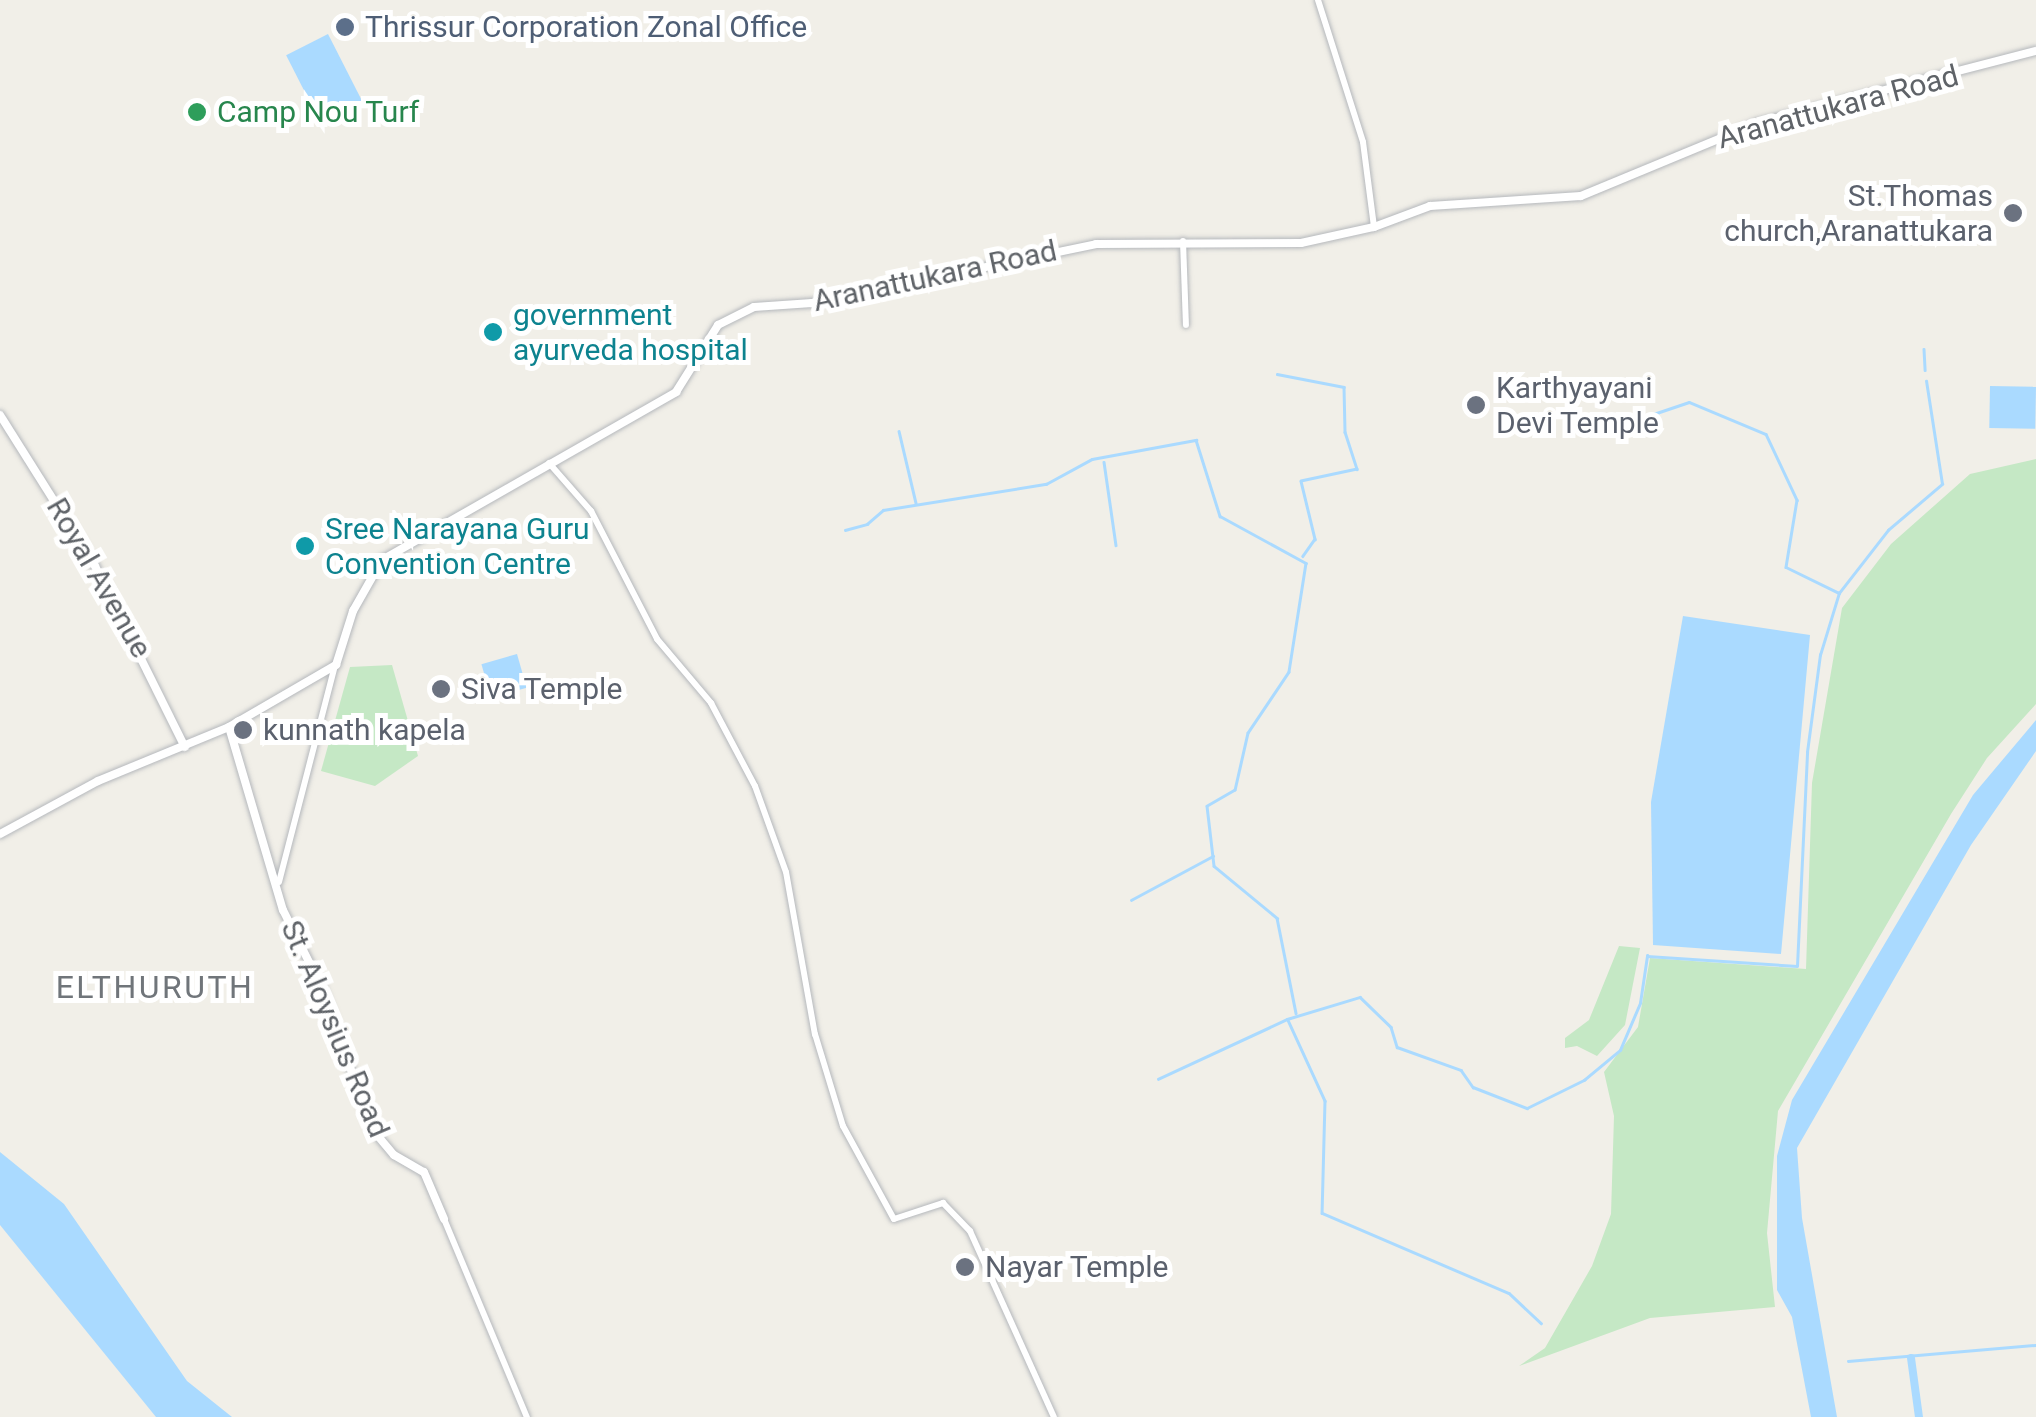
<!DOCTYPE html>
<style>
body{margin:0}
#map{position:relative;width:2036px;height:1417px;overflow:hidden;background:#f1efe8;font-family:Roboto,sans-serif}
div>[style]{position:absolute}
.green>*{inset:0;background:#c5e8c5}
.water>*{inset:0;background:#aadaff;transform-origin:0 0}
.stream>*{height:2.5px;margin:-1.25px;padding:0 1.25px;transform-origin:1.25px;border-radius:1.25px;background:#aadaff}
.canal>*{height:8px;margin:-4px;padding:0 4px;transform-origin:4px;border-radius:4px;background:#aadaff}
.roads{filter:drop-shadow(0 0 2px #b5b8bc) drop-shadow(0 0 2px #b5b8bc)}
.tertiary>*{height:6px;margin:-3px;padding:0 3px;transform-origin:3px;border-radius:3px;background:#fff}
.secondary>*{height:8px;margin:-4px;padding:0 4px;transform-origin:4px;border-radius:4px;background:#fff}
.dots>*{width:28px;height:28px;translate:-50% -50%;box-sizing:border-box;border:5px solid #fff;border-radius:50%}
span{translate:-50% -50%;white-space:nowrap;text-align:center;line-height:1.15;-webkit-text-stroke:10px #fff;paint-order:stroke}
.service-label{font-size:30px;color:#4e5e75}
.left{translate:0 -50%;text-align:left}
.street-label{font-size:30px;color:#5f6368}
.leisure-label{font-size:30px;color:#27864d}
.worship-label{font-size:30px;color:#5b616d}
.right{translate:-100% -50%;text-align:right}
.culture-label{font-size:30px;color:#0d838f}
.neighbourhood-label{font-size:32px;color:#70757a;letter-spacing:2.5px}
</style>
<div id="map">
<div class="green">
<i style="clip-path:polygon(2036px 459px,2036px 704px,1987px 758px,1951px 814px,1778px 1111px,1767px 1233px,1775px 1307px,1650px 1318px,1519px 1366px,1545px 1348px,1592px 1266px,1611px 1214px,1614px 1116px,1604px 1072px,1638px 1027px,1650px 958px,1806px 969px,1812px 783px,1842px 608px,1891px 544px,1970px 474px)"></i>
<i style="clip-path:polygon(392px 665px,418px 756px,375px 786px,321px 771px,350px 667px)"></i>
<i style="clip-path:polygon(1619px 946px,1640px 948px,1625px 1025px,1597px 1056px,1577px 1046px,1565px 1048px,1565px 1038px,1589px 1020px)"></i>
</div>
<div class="water">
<i style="left:328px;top:34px;width:76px;height:47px;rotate:63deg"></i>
<i style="left:1990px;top:386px;width:46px;height:42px;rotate:1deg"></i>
<i style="clip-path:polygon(1683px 616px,1810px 635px,1781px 954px,1653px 945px,1651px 802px)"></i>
<i style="left:517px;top:654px;width:35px;height:37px;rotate:74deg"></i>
<i style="clip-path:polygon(2036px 720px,2036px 751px,1971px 845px,1797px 1148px,1802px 1218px,1837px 1417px,1811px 1417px,1792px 1317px,1777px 1290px,1777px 1156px,1792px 1100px,1973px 795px)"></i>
<i style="clip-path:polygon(0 1152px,64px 1204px,187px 1381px,232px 1417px,156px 1417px,0 1225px)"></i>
</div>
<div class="stream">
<i style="left:1924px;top:349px;width:21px;rotate:87deg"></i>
<i style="left:1277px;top:374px;width:68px;rotate:11deg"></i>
<i style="left:1344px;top:387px;width:45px;rotate:88.7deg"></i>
<i style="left:1345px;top:432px;width:39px;rotate:72deg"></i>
<i style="left:1357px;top:469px;width:57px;rotate:167.9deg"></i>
<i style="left:1301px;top:481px;width:60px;rotate:76.4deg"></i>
<i style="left:1315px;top:539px;width:21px;rotate:125deg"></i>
<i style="left:1567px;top:427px;width:42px;rotate:2.7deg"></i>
<i style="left:1609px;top:429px;width:84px;rotate:-18.6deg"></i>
<i style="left:1689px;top:402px;width:83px;rotate:22.6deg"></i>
<i style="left:1766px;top:434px;width:73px;rotate:64.8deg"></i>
<i style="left:1797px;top:500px;width:68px;rotate:99.3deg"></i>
<i style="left:1786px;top:567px;width:59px;rotate:26.1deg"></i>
<i style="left:899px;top:431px;width:74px;rotate:76.7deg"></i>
<i style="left:1104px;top:462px;width:84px;rotate:81.8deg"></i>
<i style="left:845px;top:530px;width:23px;rotate:-15deg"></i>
<i style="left:867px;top:524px;width:21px;rotate:-41deg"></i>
<i style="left:883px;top:510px;width:165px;rotate:-9.1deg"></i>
<i style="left:1046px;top:484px;width:52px;rotate:-28.5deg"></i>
<i style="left:1092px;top:459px;width:106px;rotate:-10.4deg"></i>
<i style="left:1196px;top:440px;width:80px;rotate:72.5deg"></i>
<i style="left:1220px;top:516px;width:98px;rotate:28.7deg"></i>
<i style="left:1306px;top:563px;width:110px;rotate:98.9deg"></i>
<i style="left:1289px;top:672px;width:73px;rotate:123.9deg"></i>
<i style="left:1248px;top:733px;width:58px;rotate:102.8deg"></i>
<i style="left:1235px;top:790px;width:32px;rotate:150deg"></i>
<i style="left:1207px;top:806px;width:60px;rotate:83.3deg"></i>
<i style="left:1214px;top:866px;width:82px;rotate:39.5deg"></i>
<i style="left:1277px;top:918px;width:97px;rotate:78.7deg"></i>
<i style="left:1131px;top:900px;width:93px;rotate:-28.2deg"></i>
<i style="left:1288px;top:1020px;width:89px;rotate:65.4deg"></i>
<i style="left:1325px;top:1101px;width:112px;rotate:91.5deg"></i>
<i style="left:1322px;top:1213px;width:203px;rotate:23.2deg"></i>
<i style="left:1509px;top:1293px;width:44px;rotate:43.2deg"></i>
<i style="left:1158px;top:1079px;width:142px;rotate:-24.9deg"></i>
<i style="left:1287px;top:1019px;width:76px;rotate:-16.8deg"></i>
<i style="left:1360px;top:997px;width:43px;rotate:44.1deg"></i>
<i style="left:1391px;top:1027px;width:21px;rotate:73deg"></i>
<i style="left:1397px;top:1047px;width:68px;rotate:19.8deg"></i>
<i style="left:1461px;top:1070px;width:21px;rotate:55deg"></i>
<i style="left:1473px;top:1087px;width:58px;rotate:21.3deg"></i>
<i style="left:1527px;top:1108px;width:64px;rotate:-26.2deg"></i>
<i style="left:1584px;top:1080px;width:47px;rotate:-39.8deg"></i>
<i style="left:1620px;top:1050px;width:51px;rotate:-66.9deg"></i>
<i style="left:1640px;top:1003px;width:48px;rotate:-81.5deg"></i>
<i style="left:1647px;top:956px;width:150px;rotate:3.8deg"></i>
<i style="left:1797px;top:966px;width:214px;rotate:-87.3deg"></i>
<i style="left:1807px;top:752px;width:98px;rotate:-82.4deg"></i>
<i style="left:1820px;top:655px;width:65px;rotate:-73deg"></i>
<i style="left:1839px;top:593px;width:80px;rotate:-52.1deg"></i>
<i style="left:1888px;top:530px;width:71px;rotate:-40.4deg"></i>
<i style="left:1942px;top:484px;width:104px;rotate:-98.8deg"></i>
<i style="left:1848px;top:1361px;width:189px;rotate:-4.9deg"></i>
</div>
<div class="canal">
<i style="left:1911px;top:1358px;width:60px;rotate:82.3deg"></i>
</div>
<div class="roads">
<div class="tertiary">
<i style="left:1318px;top:0;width:149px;rotate:72.4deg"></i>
<i style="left:1363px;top:142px;width:86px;rotate:82.6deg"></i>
<i style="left:1183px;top:241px;width:84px;rotate:88deg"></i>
<i style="left:549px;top:463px;width:64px;rotate:48.8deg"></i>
<i style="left:591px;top:511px;width:144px;rotate:62.7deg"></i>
<i style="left:657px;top:639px;width:84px;rotate:49.8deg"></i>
<i style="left:711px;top:703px;width:94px;rotate:62.1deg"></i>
<i style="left:755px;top:786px;width:91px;rotate:70.2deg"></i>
<i style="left:786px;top:872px;width:165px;rotate:79.9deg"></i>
<i style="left:815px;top:1034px;width:96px;rotate:73.1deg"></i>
<i style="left:843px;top:1126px;width:106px;rotate:61.3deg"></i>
<i style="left:894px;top:1219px;width:52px;rotate:-18.1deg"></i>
<i style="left:943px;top:1203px;width:39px;rotate:46deg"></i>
<i style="left:970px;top:1231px;width:204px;rotate:65.7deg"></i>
<i style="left:279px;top:882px;width:223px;rotate:-75.5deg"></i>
<i style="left:444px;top:1219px;width:215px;rotate:67.3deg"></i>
</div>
<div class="secondary">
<i style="left:0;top:415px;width:178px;rotate:57.8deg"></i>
<i style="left:95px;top:566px;width:202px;rotate:63.6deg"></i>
<i style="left:229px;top:727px;width:191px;rotate:73.6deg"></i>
<i style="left:283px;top:910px;width:87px;rotate:63.4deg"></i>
<i style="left:322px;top:988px;width:150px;rotate:70.5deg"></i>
<i style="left:372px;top:1129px;width:34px;rotate:50deg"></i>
<i style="left:394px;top:1155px;width:34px;rotate:30deg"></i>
<i style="left:424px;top:1172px;width:51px;rotate:66.9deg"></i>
<i style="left:0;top:834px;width:111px;rotate:-28.4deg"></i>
<i style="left:98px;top:781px;width:142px;rotate:-22.4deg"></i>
<i style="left:229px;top:727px;width:124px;rotate:-30.1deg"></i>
<i style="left:336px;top:665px;width:57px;rotate:-72.5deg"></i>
<i style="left:353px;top:611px;width:59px;rotate:-60.4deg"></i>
<i style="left:382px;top:560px;width:339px;rotate:-29.7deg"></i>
<i style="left:676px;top:392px;width:79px;rotate:-57.9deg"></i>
<i style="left:718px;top:325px;width:40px;rotate:-26.6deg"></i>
<i style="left:754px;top:307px;width:58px;rotate:-3.9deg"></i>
<i style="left:812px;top:303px;width:290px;rotate:-11.7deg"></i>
<i style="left:1096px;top:244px;width:205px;rotate:-0.3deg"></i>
<i style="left:1301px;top:243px;width:75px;rotate:-12.4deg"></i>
<i style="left:1374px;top:227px;width:60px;rotate:-20.6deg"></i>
<i style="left:1430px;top:206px;width:151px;rotate:-3.8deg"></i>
<i style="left:1581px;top:196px;width:191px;rotate:-22.5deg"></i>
<i style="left:1757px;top:123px;width:288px;rotate:-14.5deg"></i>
</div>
</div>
<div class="dots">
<i style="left:345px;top:27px;background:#5c6f8a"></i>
<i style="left:197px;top:112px;background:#2e9e5b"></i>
<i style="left:2013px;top:213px;background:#6b7280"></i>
<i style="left:493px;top:332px;background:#0f9aa8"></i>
<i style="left:1476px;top:405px;background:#6b7280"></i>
<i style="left:305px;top:546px;background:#0f9aa8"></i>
<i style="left:441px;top:689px;background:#6b7280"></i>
<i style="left:243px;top:730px;background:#6b7280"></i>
<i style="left:965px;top:1267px;background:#6b7280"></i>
</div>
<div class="service-label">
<span class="left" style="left:365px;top:27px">Thrissur Corporation Zonal Office</span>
</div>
<div class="street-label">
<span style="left:1838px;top:107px;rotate:-15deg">Aranattukara Road</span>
<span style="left:935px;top:276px;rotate:-12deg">Aranattukara Road</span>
<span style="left:99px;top:578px;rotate:60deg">Royal Avenue</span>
<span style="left:335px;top:1029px;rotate:67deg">St. Aloysius Road</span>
</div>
<div class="leisure-label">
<span class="left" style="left:217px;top:112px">Camp Nou Turf</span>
</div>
<div class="worship-label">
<span class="right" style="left:1993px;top:213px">St.Thomas<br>church,Aranattukara</span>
<span class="left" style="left:1496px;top:405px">Karthyayani<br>Devi Temple</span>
<span class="left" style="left:461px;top:689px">Siva Temple</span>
<span class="left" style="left:263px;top:730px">kunnath kapela</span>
<span class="left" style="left:985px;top:1267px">Nayar Temple</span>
</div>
<div class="culture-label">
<span class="left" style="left:513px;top:332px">government<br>ayurveda hospital</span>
<span class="left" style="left:325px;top:546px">Sree Narayana Guru<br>Convention Centre</span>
</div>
<div class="neighbourhood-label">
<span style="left:155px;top:987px">ELTHURUTH</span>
</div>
</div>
